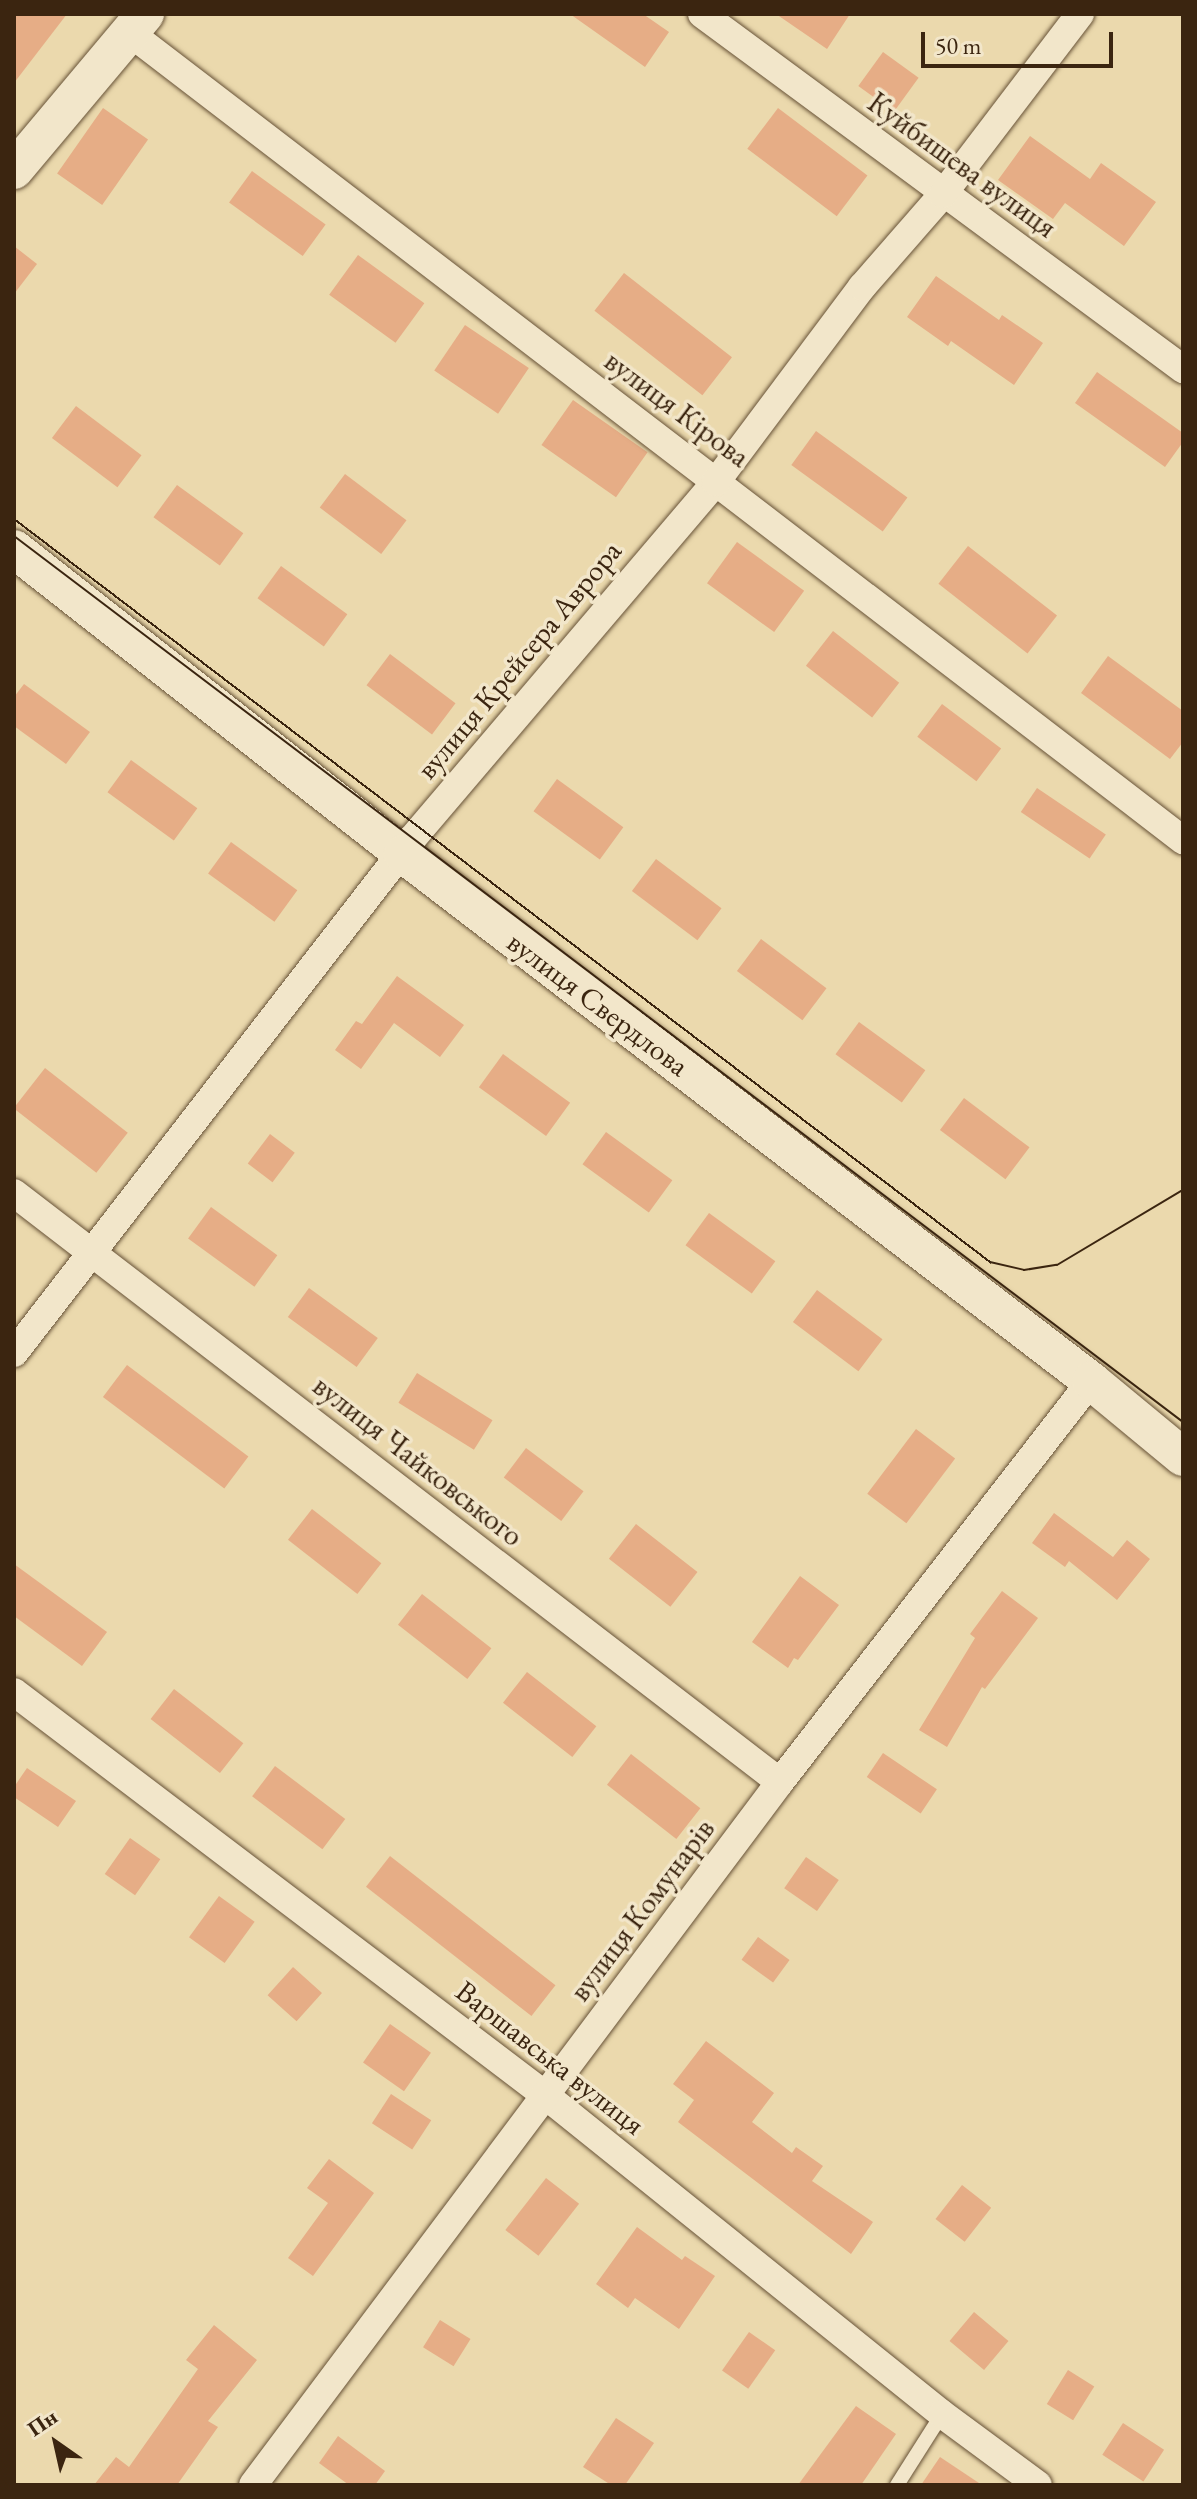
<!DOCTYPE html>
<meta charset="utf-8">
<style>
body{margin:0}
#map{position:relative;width:1197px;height:2499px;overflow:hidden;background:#ebd9ad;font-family:"EB Garamond",serif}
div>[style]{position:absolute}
.building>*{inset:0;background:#e6ad86;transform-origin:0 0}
.roads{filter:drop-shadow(0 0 2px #675237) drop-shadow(0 0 2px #675237)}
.lane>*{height:14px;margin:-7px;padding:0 7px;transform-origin:7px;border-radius:7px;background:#f2e6ca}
.street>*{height:28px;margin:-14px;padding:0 14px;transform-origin:14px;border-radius:14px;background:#f2e6ca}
.secondary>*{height:38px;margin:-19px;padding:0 19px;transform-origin:19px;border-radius:19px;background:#f2e6ca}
.tram>*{height:2px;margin:-1px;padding:0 1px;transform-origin:1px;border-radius:1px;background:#3b2510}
span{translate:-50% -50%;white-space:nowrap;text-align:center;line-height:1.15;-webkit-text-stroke:7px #f2e6ca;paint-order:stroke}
.street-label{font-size:30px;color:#3b2510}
.frame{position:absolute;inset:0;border:16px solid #3b2510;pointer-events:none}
.north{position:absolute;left:16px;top:2403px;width:80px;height:80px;-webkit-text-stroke:6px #f2e6ca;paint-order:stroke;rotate:326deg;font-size:22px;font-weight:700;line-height:32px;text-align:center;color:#3b2510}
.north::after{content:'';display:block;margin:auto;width:28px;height:36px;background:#3b2510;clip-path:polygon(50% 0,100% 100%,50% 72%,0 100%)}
.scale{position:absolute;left:921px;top:32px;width:192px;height:36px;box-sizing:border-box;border:4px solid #3b2510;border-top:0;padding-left:10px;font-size:24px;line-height:28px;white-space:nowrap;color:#3b2510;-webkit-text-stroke:6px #f2e6ca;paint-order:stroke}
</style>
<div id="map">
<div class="building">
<i style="clip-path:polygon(14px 14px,67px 14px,14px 83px)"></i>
<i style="clip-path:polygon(570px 14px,643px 14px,669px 32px,645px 67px)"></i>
<i style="clip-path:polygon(776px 14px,850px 14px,827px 49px)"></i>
<i style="left:883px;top:52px;width:44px;height:42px;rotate:36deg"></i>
<i style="left:103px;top:108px;width:55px;height:80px;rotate:35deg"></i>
<i style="left:778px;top:108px;width:112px;height:51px;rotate:37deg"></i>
<i style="clip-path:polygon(1030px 136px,1090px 179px,1101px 163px,1156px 202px,1124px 246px,1065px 203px,1053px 219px,998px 180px)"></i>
<i style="left:252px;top:171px;width:91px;height:39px;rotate:36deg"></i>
<i style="clip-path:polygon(14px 246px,37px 264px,14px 294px)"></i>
<i style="left:358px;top:255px;width:82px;height:49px;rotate:36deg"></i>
<i style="left:624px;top:273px;width:137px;height:48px;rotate:38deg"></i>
<i style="clip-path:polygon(936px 276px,999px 320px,1002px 315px,1043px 343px,1014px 385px,951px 341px,948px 346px,907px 317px)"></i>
<i style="left:465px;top:325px;width:77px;height:55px;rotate:34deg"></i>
<i style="clip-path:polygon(1097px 372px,1183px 433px,1183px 442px,1165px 467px,1075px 403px)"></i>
<i style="left:573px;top:400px;width:91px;height:55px;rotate:35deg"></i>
<i style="left:76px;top:406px;width:82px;height:40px;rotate:37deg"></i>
<i style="left:816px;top:431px;width:113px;height:42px;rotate:36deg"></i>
<i style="left:345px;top:474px;width:77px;height:42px;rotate:37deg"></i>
<i style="left:177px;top:485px;width:82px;height:40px;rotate:36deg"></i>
<i style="left:737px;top:542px;width:83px;height:51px;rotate:36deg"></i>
<i style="left:968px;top:546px;width:113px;height:48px;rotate:38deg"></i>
<i style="left:281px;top:566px;width:82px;height:40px;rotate:36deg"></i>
<i style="left:833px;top:631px;width:84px;height:44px;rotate:38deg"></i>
<i style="left:390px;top:654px;width:82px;height:39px;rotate:37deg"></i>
<i style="clip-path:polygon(1108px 656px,1183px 711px,1183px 742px,1170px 759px,1081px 693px)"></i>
<i style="clip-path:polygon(24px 684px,90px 732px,66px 764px,14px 726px,14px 697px)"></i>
<i style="left:942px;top:704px;width:74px;height:41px;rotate:37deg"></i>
<i style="left:131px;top:760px;width:82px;height:40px;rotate:36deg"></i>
<i style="left:557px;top:779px;width:82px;height:40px;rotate:36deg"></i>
<i style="left:1037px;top:788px;width:83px;height:29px;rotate:34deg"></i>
<i style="left:231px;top:842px;width:82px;height:39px;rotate:36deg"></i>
<i style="left:656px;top:859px;width:82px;height:40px;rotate:37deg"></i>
<i style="left:761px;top:939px;width:82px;height:40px;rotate:37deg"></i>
<i style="clip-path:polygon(397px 976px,464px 1025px,440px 1057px,394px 1023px,361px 1069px,335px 1050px,356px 1021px,362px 1024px)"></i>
<i style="left:859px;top:1022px;width:82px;height:40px;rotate:36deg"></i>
<i style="left:503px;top:1054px;width:83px;height:41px;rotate:36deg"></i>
<i style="left:45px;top:1068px;width:105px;height:51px;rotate:38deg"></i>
<i style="left:964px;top:1098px;width:82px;height:40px;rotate:37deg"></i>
<i style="left:606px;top:1132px;width:82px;height:40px;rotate:36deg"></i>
<i style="left:270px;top:1134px;width:31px;height:37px;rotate:37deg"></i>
<i style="left:211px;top:1207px;width:82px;height:39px;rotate:36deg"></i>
<i style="left:709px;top:1213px;width:82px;height:40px;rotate:36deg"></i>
<i style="left:309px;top:1288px;width:85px;height:36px;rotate:36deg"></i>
<i style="left:817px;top:1290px;width:82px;height:40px;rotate:37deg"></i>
<i style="left:127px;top:1365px;width:152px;height:40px;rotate:37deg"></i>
<i style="left:417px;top:1373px;width:89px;height:35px;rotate:32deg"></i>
<i style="left:916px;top:1429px;width:49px;height:81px;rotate:37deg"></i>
<i style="left:526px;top:1448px;width:72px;height:37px;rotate:37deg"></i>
<i style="left:312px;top:1509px;width:88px;height:39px;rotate:38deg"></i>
<i style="clip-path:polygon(1054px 1513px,1113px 1557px,1127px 1540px,1150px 1559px,1117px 1600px,1069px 1561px,1065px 1567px,1032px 1543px)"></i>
<i style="left:636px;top:1524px;width:78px;height:44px;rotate:38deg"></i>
<i style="clip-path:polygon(14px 1564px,107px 1632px,82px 1666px,14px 1616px)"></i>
<i style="clip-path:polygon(800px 1576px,839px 1605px,798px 1660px,794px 1658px,788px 1668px,752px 1642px)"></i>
<i style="clip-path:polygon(1002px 1591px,1038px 1618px,985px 1689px,982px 1687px,947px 1747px,919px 1730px,975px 1638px,970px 1634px)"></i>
<i style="left:422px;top:1594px;width:88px;height:39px;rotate:38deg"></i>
<i style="left:527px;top:1672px;width:88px;height:39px;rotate:38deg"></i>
<i style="left:174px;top:1689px;width:88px;height:38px;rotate:38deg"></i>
<i style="left:883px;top:1753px;width:65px;height:29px;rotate:34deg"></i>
<i style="left:631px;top:1754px;width:88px;height:39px;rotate:38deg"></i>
<i style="left:275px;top:1766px;width:88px;height:38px;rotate:37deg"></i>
<i style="clip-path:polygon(27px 1768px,76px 1801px,58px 1827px,14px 1797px,14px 1787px)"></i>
<i style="left:130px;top:1838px;width:37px;height:44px;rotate:35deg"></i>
<i style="left:390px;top:1856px;width:210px;height:39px;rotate:38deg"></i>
<i style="left:806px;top:1857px;width:40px;height:38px;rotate:35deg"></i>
<i style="left:219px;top:1896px;width:44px;height:51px;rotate:36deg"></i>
<i style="left:758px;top:1937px;width:39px;height:28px;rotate:36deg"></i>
<i style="left:293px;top:1967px;width:39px;height:38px;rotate:42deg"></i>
<i style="left:390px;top:2024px;width:50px;height:47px;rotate:35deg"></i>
<i style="clip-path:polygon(706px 2041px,774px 2093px,752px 2122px,792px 2153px,796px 2147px,823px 2166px,812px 2181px,873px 2222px,851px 2254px,678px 2122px,694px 2100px,673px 2084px)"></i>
<i style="left:391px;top:2094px;width:48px;height:35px;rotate:33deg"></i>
<i style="clip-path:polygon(329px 2159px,374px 2193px,313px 2276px,288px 2258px,328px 2203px,307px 2188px)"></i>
<i style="left:546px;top:2178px;width:42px;height:66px;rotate:38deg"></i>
<i style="left:962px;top:2185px;width:37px;height:43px;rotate:38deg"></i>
<i style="clip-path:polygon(637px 2227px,682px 2260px,685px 2256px,715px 2276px,679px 2329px,635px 2298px,628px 2308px,596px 2284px)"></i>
<i style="left:974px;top:2312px;width:45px;height:38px;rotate:40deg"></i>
<i style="left:440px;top:2320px;width:36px;height:32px;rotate:32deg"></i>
<i style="clip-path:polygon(214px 2325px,257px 2360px,208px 2421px,218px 2427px,177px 2485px,94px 2485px,116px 2457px,129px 2467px,198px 2369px,186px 2360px)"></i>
<i style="left:749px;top:2332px;width:32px;height:47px;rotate:35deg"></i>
<i style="left:1068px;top:2370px;width:31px;height:40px;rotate:32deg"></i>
<i style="clip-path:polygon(856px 2406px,896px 2434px,861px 2485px,798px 2485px)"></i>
<i style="clip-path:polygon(616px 2418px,654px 2443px,625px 2485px,611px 2485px,583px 2467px)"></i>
<i style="left:1123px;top:2423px;width:49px;height:38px;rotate:33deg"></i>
<i style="clip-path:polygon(338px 2436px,385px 2471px,375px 2485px,349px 2485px,319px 2463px)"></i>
<i style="clip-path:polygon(940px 2457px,982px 2485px,921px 2485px)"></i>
</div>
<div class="roads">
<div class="lane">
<i style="left:897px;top:2485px;width:84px;rotate:-57.6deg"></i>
</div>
<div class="street">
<i style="left:702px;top:14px;width:598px;rotate:36.43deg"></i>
<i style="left:130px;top:33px;width:1327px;rotate:37.47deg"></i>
<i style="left:14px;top:1193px;width:966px;rotate:37.56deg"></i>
<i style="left:14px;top:1353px;width:650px;rotate:-52.25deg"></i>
<i style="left:412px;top:839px;width:469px;rotate:-49.6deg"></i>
<i style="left:716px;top:482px;width:244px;rotate:-53.2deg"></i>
<i style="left:862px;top:287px;width:123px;rotate:-48.9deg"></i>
<i style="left:943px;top:194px;width:226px;rotate:-52.7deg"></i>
<i style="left:14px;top:1692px;width:667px;rotate:37.2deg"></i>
<i style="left:545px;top:2095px;width:509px;rotate:38.78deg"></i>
<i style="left:942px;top:2414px;width:119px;rotate:36.5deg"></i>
<i style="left:253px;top:2485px;width:879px;rotate:-53.14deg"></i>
<i style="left:780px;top:1782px;width:507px;rotate:-52.2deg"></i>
</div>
<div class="secondary">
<i style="left:14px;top:170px;width:204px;rotate:-50deg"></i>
<i style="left:14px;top:549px;width:494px;rotate:38.1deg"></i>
<i style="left:403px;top:854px;width:867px;rotate:37.45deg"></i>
<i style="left:1091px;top:1381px;width:119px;rotate:39.6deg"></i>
</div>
</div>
<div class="tram">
<i style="left:14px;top:519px;width:1227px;rotate:37.28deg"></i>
<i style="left:990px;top:1262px;width:35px;rotate:13deg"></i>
<i style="left:1024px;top:1270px;width:33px;rotate:-9deg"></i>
<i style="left:1057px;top:1265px;width:147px;rotate:-30.8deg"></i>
<i style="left:14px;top:536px;width:1467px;rotate:37.16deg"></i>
</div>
<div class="street-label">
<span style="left:962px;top:165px;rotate:36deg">Куйбишева вулиця</span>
<span style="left:677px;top:409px;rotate:37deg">вулиця Кірова</span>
<span style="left:519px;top:660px;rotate:-50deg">вулиця Крейсера Аврора</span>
<span style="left:598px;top:1004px;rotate:37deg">вулиця Свердлова</span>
<span style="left:418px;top:1461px;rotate:38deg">вулиця Чайковського</span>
<span style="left:642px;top:1910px;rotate:-53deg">вулиця Комунарів</span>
<span style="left:550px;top:2058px;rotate:38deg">Варшавська вулиця</span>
</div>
<div class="frame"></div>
<div class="north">Пн</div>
<div class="scale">50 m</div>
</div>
